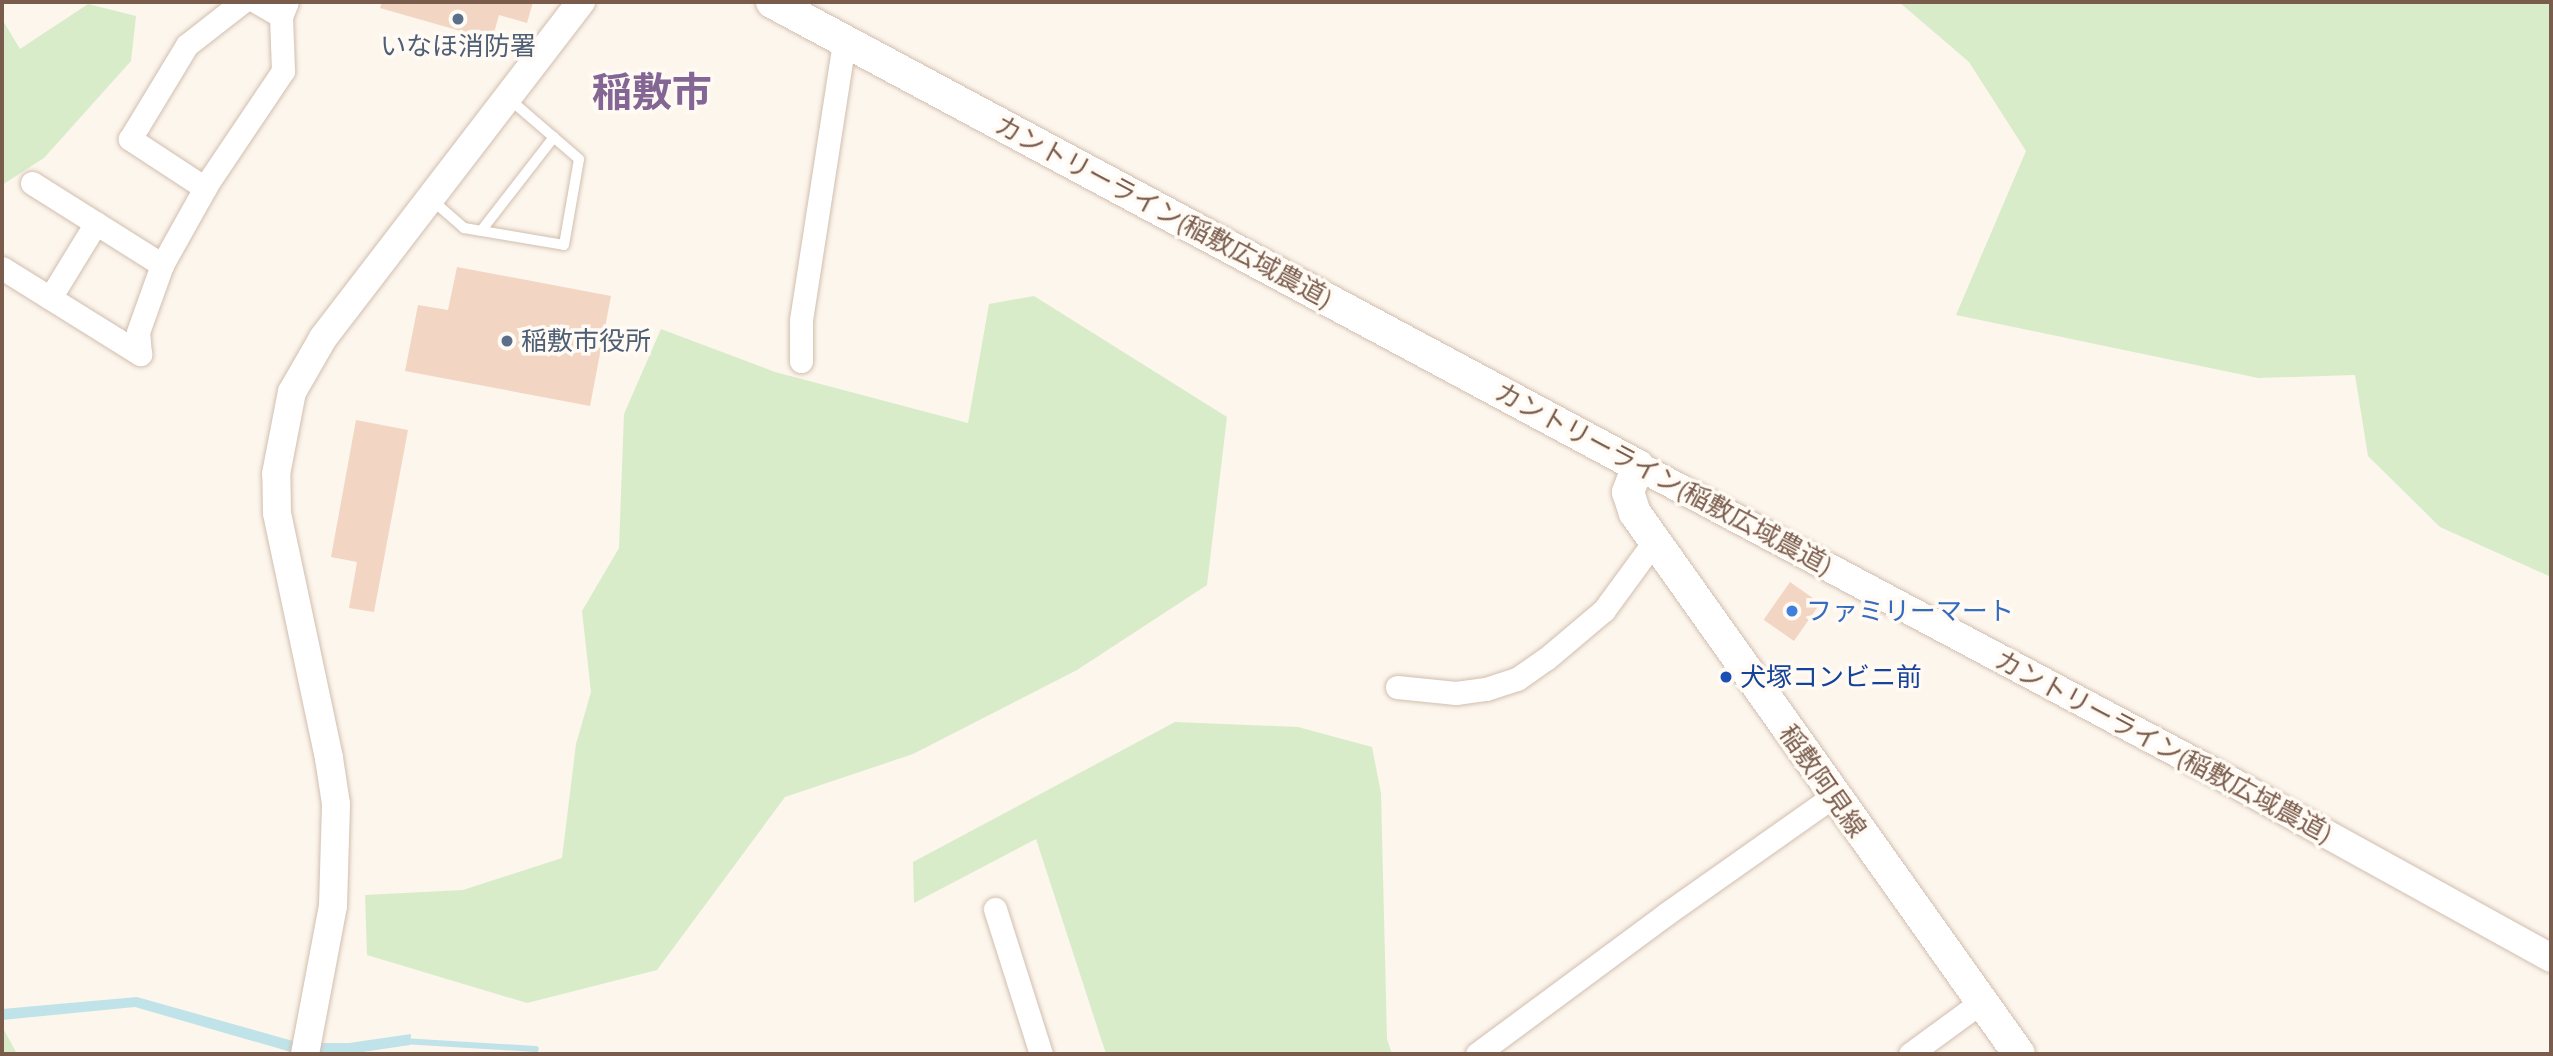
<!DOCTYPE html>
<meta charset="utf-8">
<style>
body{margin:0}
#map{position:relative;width:2553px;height:1056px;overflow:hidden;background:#fdf6ec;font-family:"PT Sans Narrow","Noto Sans JP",sans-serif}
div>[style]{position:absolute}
.green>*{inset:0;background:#d8ecc9}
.water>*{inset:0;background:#bfe3e8}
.stream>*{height:6px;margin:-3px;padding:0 3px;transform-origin:3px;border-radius:3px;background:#bfe3e8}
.building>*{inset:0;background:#f3d5c3;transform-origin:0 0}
.roads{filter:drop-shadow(0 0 2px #d1beb0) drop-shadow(0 0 2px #d1beb0)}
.service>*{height:10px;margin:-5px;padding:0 5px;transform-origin:5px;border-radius:5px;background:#fff}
.minor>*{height:23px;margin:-11.5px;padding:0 11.5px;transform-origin:11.5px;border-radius:11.5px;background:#fff}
.tertiary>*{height:28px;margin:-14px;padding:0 14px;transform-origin:14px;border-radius:14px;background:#fff}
.secondary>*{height:32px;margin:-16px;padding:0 16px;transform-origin:16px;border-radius:16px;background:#fff}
.dots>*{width:19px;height:19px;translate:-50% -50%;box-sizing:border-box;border:4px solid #fffaf3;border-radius:50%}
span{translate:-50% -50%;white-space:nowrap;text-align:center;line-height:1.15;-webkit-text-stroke:7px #fffaf3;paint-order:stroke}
.service-label{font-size:26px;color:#4e5e75}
.left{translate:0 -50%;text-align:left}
.street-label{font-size:26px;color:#7a5c4d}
.shop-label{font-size:26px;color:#366cbe}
.transit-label{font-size:26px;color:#164399}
.town-label{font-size:40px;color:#846695;font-weight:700}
.frame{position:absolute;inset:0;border:4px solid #7a5c4d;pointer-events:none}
</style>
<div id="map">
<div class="green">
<i style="clip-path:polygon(1899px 2px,2551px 2px,2551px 577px,2440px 527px,2368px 456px,2355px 375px,2258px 378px,1956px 315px,2026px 151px,1969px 62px)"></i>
<i style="clip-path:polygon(88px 4px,136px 16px,131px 61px,44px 158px,2px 185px,2px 19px,20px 49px)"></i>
<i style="clip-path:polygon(1034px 296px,1227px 417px,1207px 585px,1077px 670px,913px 754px,785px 797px,657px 970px,527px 1003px,367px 955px,365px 895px,463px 890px,562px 858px,576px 744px,591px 692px,582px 611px,619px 548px,624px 414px,661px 329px,775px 372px,968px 423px,989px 304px)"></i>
<i style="clip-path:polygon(1175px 722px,1298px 727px,1372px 747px,1381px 793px,1387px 1039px,1392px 1054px,1106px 1054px,1036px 839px,914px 903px,913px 862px)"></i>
<i style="clip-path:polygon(2px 1026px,17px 1054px,2px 1054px)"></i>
</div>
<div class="water">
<i style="clip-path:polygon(137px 997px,300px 1043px,349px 1043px,411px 1034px,410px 1045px,349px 1054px,298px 1054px,135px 1007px,2px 1020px,2px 1009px)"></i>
</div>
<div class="stream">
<i style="left:402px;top:1041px;width:134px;rotate:3.4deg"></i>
</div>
<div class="building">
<i style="clip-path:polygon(382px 2px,533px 2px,527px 23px,499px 15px,492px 40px,380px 8px)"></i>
<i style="clip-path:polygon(457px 267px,611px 296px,590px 406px,405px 371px,418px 305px,448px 310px)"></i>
<i style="clip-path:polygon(356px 420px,408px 430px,374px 612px,349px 608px,357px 562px,331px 557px)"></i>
<i style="left:1790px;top:582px;width:37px;height:46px;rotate:35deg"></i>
</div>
<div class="roads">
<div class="service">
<i style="left:432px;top:200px;width:43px;rotate:41.2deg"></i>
<i style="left:464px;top:228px;width:101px;rotate:9.6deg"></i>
<i style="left:564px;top:245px;width:87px;rotate:-80.1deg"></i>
<i style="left:579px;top:159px;width:95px;rotate:-139.3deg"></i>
<i style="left:481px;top:231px;width:119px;rotate:-52.2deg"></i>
</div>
<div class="minor">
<i style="left:257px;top:2px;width:28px;rotate:30deg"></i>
<i style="left:32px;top:183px;width:154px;rotate:32.2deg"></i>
<i style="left:205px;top:188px;width:90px;rotate:-146.8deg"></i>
<i style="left:130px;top:139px;width:110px;rotate:-58.8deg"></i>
<i style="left:187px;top:45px;width:70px;rotate:-38deg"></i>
<i style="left:2px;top:268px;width:163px;rotate:31.9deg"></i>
<i style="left:50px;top:298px;width:88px;rotate:-58.5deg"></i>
<i style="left:140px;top:354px;width:22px;rotate:-95deg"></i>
<i style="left:138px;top:332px;width:71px;rotate:-70.3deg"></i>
<i style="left:162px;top:265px;width:96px;rotate:-60.8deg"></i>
<i style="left:209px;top:181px;width:133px;rotate:-56.1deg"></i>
<i style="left:283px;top:71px;width:55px;rotate:-92.1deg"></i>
<i style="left:281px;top:16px;width:15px;rotate:-67deg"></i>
<i style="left:801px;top:361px;width:41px;rotate:-90deg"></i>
<i style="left:801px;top:320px;width:282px;rotate:-81.2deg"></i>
<i style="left:1397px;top:687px;width:59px;rotate:5.8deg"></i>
<i style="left:1456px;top:693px;width:30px;rotate:-8deg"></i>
<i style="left:1486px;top:689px;width:33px;rotate:-18deg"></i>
<i style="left:1517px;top:679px;width:35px;rotate:-35deg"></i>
<i style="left:1546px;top:659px;width:76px;rotate:-40.2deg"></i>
<i style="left:1604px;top:610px;width:88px;rotate:-53.8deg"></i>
<i style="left:995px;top:909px;width:152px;rotate:72.4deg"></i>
<i style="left:1477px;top:1054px;width:235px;rotate:-36.5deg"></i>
<i style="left:1666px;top:914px;width:204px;rotate:-35.2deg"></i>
<i style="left:1910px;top:1054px;width:88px;rotate:-36.2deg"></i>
</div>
<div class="tertiary">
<i style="left:1638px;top:466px;width:677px;rotate:28deg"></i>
<i style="left:2236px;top:784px;width:360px;rotate:28.9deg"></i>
<i style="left:305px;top:1054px;width:151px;rotate:-79.3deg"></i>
<i style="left:333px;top:906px;width:102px;rotate:-88.3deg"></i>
<i style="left:336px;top:804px;width:47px;rotate:-98.7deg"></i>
<i style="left:329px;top:758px;width:250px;rotate:-102deg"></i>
<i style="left:277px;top:513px;width:39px;rotate:-91deg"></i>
<i style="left:276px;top:474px;width:84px;rotate:-79deg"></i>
<i style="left:292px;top:392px;width:62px;rotate:-60.1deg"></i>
<i style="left:323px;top:338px;width:424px;rotate:-52.5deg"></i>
</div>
<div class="secondary">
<i style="left:772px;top:2px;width:982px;rotate:28.18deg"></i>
<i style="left:1638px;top:466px;width:28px;rotate:111deg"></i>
<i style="left:1628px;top:492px;width:22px;rotate:72deg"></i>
<i style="left:1635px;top:513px;width:663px;rotate:54.63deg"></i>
</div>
</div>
<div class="dots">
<i style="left:458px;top:19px;background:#5c6f8a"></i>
<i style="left:507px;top:341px;background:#5c6f8a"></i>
<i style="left:1792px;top:611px;background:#3f7fe0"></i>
<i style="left:1726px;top:677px;background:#1a4fb4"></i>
</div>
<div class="service-label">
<span style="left:458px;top:46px">いなほ消防署</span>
<span class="left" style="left:521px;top:341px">稲敷市役所</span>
</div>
<div class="street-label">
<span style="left:1163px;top:211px;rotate:28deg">カントリーライン(稲敷広域農道)</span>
<span style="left:1663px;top:478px;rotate:28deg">カントリーライン(稲敷広域農道)</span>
<span style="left:2163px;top:746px;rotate:28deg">カントリーライン(稲敷広域農道)</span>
<span style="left:1823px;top:781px;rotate:55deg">稲敷阿見線</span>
</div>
<div class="shop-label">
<span class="left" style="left:1806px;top:611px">ファミリーマート</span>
</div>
<div class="transit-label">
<span class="left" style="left:1740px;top:677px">犬塚コンビニ前</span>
</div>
<div class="town-label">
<span style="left:652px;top:91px">稲敷市</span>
</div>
<div class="frame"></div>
</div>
